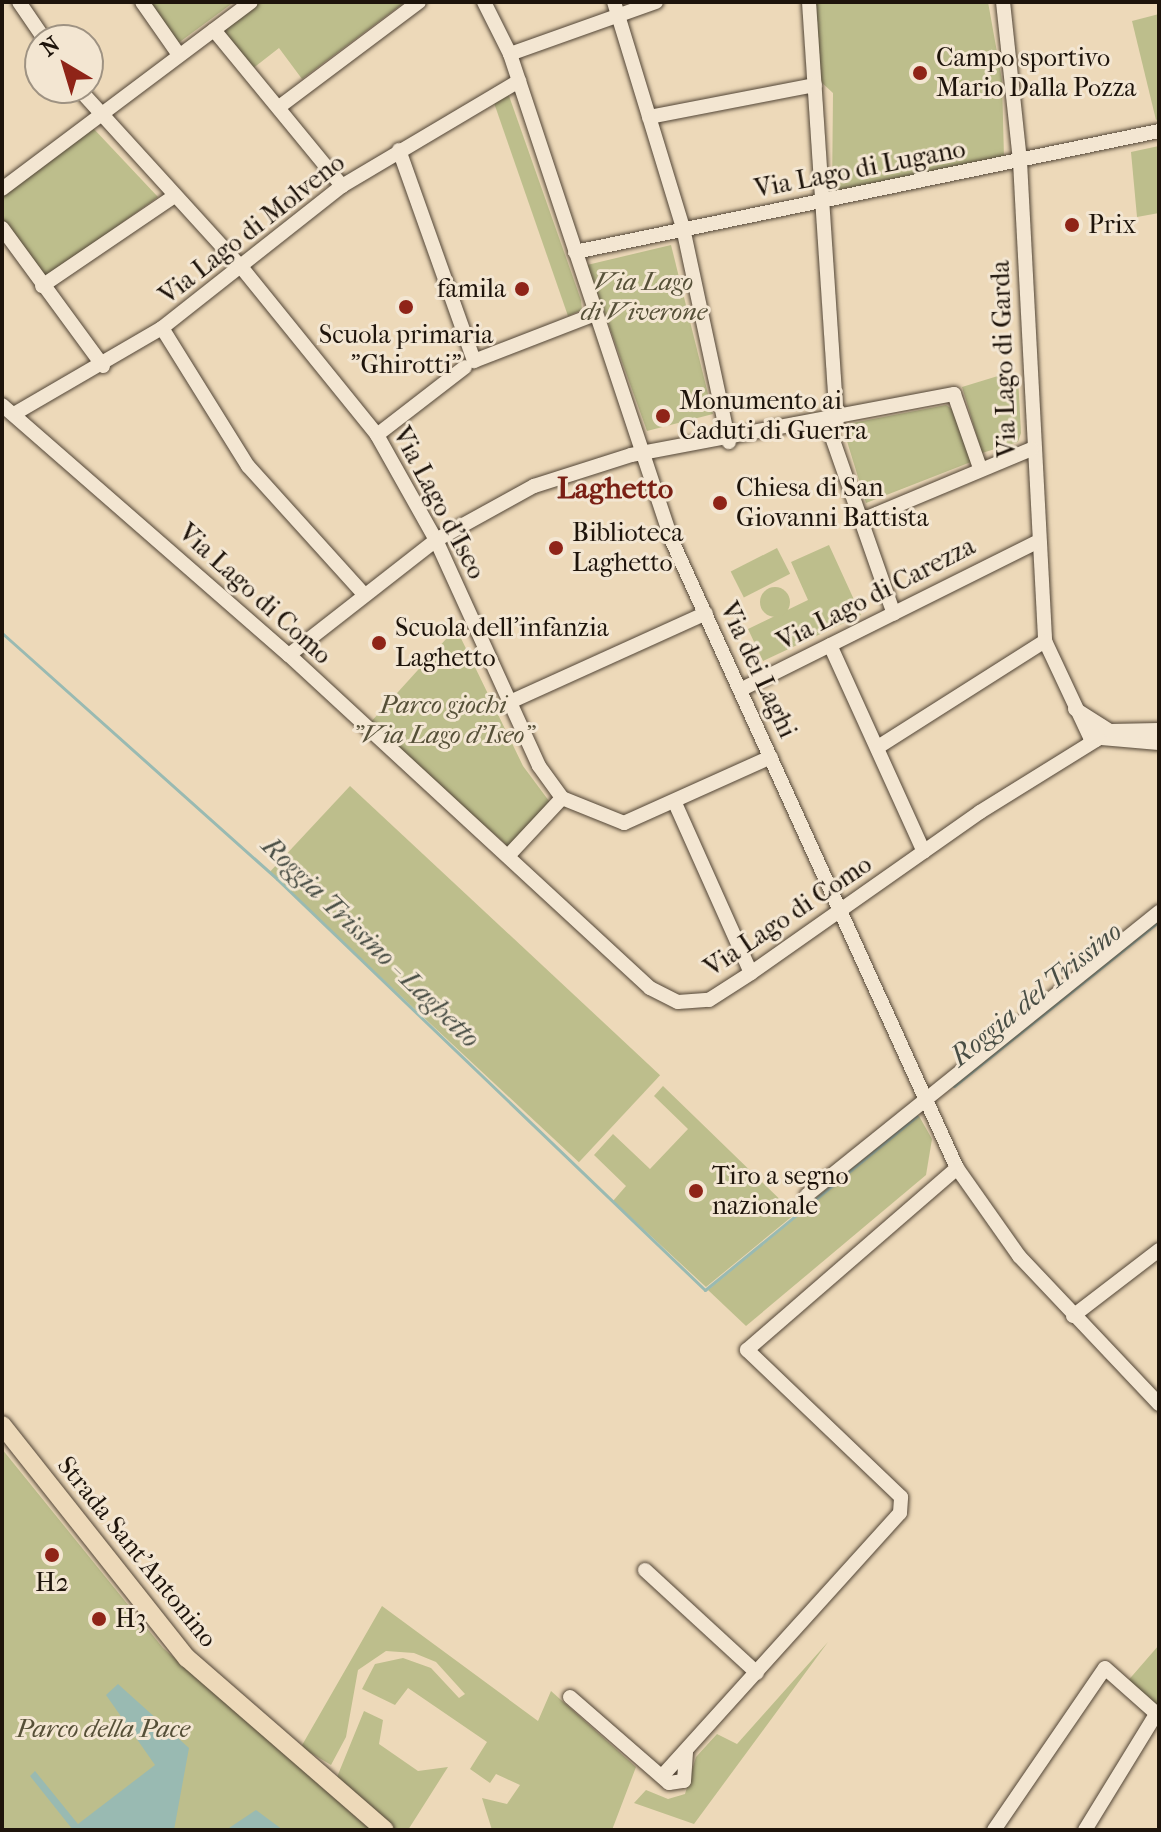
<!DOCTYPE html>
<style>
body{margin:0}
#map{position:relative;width:1161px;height:1832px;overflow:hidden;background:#edd9b9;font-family:"IM FELL French Canon",serif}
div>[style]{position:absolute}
.green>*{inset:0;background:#bdbe8c;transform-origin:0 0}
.round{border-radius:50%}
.water>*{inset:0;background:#99bab2}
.stream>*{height:3px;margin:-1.5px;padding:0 1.5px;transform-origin:1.5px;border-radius:1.5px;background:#99bab2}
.roads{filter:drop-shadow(0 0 2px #524536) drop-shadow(0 0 2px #524536)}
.minor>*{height:14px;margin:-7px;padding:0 7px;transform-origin:7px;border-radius:7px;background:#f3e6d2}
.major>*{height:18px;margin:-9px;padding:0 9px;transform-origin:9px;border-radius:9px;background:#edd9b9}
.dots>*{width:22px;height:22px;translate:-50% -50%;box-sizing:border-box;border:4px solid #f3e6d2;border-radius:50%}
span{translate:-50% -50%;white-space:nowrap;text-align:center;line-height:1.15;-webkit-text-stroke:6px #f3e6d2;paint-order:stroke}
.poi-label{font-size:26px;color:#1e140b}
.left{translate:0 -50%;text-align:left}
.right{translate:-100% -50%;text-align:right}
.street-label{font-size:26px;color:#1e140b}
.park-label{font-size:26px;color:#565038;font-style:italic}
.water-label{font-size:28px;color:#494e45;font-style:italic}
.quarter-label{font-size:30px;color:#7a1f14;font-weight:700}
.frame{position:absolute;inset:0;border:4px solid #1e140b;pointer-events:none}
.north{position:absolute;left:24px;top:24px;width:80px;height:80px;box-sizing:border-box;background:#f3e6d2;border:2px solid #9e9282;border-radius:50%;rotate:322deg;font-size:22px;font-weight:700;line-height:32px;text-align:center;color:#1e140b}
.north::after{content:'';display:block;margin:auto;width:28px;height:36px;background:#8f2418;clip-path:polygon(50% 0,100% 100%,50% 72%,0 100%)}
</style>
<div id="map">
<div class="green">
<i style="clip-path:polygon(144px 2px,234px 2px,177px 44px)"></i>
<i style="clip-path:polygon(260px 2px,405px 2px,302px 79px,279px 48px,252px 69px,223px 30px)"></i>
<i style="clip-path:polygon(815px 2px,988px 2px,1002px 80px,1004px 158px,832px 193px,833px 93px,820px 81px)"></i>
<i style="clip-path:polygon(1159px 14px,1159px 118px,1156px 120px,1132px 21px)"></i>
<i style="clip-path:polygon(508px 93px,581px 300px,582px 310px,568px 316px,493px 100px)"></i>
<i style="clip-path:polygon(93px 128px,158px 197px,46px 277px,2px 218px,2px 196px)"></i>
<i style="clip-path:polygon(1159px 146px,1159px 213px,1137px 217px,1131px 152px)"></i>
<i style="clip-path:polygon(671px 245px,713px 414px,647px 431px,587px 265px)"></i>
<i style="clip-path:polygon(1011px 372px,1018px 377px,1021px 433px,1018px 442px,982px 453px,962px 387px)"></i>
<i style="clip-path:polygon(946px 405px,955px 411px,971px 462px,866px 503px,842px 425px)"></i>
<i style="clip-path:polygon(829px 545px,861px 615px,763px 661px,748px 629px,808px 600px,791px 562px)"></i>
<i style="left:777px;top:548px;width:29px;height:52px;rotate:63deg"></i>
<i class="round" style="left:760px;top:587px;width:30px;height:30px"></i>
<i style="clip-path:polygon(456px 628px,523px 766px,552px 805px,508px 846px,369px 724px)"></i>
<i style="left:350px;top:786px;width:424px;height:119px;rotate:43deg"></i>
<i style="clip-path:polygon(663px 1086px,795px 1214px,706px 1287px,613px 1201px,626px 1186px,594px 1155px,613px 1134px,650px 1169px,688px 1129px,654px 1096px)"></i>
<i style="clip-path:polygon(919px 1116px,932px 1139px,926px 1175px,746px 1326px,708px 1290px)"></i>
<i style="clip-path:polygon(2px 1449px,163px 1648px,371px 1830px,2px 1830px)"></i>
<i style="clip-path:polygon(382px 1606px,538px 1721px,551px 1691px,636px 1767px,612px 1830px,492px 1830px,482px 1798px,507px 1804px,520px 1785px,496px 1774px,490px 1783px,470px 1769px,487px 1742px,408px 1688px,395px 1705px,362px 1689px,375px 1664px,403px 1658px,431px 1668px,459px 1698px,465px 1694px,436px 1662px,414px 1653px,386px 1651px,358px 1670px,346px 1737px,331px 1765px,301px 1747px)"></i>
<i style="clip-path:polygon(828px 1642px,694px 1824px,634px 1803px,646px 1790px,668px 1799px,685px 1794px,696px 1757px,717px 1734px,737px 1744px)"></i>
<i style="clip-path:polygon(1159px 1645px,1159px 1710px,1126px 1683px)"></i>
<i style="clip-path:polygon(364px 1711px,383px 1720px,379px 1744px,418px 1771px,448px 1767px,408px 1830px,393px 1830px,337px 1777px)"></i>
</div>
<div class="water">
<i style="clip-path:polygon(118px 1684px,189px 1748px,174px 1830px,73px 1830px,30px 1776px,35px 1771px,78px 1824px,155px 1765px,106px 1695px)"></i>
<i style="clip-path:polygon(256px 1810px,283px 1830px,223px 1830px,226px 1830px)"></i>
</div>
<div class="stream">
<i style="left:2px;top:633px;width:369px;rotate:41.8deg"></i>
<i style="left:277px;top:879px;width:593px;rotate:43.84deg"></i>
<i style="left:705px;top:1290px;width:274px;rotate:-39.4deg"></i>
<i style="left:954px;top:1086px;width:263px;rotate:-38.8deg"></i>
</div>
<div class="roads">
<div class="minor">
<i style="left:19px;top:2px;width:46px;rotate:55.6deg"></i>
<i style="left:142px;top:2px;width:65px;rotate:55.1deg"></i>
<i style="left:484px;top:2px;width:58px;rotate:63.4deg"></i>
<i style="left:510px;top:54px;width:513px;rotate:71.6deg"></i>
<i style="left:672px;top:541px;width:689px;rotate:65.56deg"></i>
<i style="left:957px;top:1168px;width:108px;rotate:54.8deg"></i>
<i style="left:1019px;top:1256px;width:204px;rotate:46.6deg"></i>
<i style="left:614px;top:2px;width:236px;rotate:73deg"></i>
<i style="left:683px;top:228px;width:219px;rotate:77.9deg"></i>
<i style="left:809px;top:2px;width:420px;rotate:86.2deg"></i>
<i style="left:1003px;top:2px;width:160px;rotate:83.9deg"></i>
<i style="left:1020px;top:161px;width:481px;rotate:87deg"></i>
<i style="left:1045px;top:641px;width:106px;rotate:64.9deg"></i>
<i style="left:1090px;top:737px;width:69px;rotate:5deg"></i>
<i style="left:214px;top:30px;width:202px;rotate:50.6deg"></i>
<i style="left:510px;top:54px;width:155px;rotate:-19.6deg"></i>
<i style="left:78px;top:88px;width:244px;rotate:47.7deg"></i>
<i style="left:242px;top:268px;width:215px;rotate:51deg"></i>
<i style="left:377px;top:435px;width:120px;rotate:60.7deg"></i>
<i style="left:436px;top:540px;width:248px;rotate:65.5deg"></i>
<i style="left:539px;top:766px;width:39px;rotate:54deg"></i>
<i style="left:562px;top:798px;width:67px;rotate:22deg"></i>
<i style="left:624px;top:823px;width:161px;rotate:-24.2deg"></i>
<i style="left:279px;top:107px;width:175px;rotate:-36.9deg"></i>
<i style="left:649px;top:117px;width:169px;rotate:-10.9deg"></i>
<i style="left:399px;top:150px;width:224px;rotate:70.4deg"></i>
<i style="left:474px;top:361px;width:130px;rotate:-21.2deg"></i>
<i style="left:2px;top:189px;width:311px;rotate:-36.9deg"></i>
<i style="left:2px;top:228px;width:171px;rotate:53.8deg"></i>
<i style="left:575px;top:252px;width:596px;rotate:-11.71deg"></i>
<i style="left:42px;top:286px;width:158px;rotate:-34.2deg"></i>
<i style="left:162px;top:328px;width:163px;rotate:58.1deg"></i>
<i style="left:248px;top:466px;width:170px;rotate:47.9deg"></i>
<i style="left:2px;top:405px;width:381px;rotate:41.1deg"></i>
<i style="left:289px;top:655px;width:491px;rotate:42.7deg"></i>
<i style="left:650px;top:988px;width:31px;rotate:27deg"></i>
<i style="left:678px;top:1002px;width:31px;rotate:-4deg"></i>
<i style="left:709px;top:1000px;width:50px;rotate:-32.7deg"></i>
<i style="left:751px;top:973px;width:280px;rotate:-35.1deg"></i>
<i style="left:980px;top:812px;width:137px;rotate:-31.8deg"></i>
<i style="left:1096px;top:740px;width:15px;rotate:-70deg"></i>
<i style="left:14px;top:414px;width:171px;rotate:-30.2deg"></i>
<i style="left:162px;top:328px;width:229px;rotate:-38.3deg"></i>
<i style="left:342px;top:186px;width:206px;rotate:-30.7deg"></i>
<i style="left:827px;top:423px;width:202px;rotate:70.7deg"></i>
<i style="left:377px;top:435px;width:111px;rotate:-37.7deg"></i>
<i style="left:862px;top:520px;width:184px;rotate:-22.7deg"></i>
<i style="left:830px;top:645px;width:227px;rotate:65.6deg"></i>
<i style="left:289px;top:655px;width:187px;rotate:-38deg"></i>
<i style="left:436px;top:540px;width:112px;rotate:-28.9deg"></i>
<i style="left:534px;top:486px;width:102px;rotate:-17.7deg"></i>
<i style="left:631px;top:455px;width:329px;rotate:-10.7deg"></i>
<i style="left:954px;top:394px;width:78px;rotate:70.6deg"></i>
<i style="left:740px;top:690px;width:330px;rotate:-26.5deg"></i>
<i style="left:510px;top:702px;width:215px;rotate:-24.4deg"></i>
<i style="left:1075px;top:709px;width:41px;rotate:32.2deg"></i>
<i style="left:1110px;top:731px;width:49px;rotate:-1.2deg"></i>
<i style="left:878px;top:747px;width:198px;rotate:-32.4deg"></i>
<i style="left:675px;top:803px;width:186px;rotate:65.9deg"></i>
<i style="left:508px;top:856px;width:79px;rotate:-47deg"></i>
<i style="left:807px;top:1195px;width:452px;rotate:-38.8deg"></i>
<i style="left:1073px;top:1316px;width:108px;rotate:-37.5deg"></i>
<i style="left:645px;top:1570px;width:152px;rotate:42.6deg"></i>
<i style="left:570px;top:1697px;width:131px;rotate:41deg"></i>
<i style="left:669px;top:1783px;width:15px;rotate:-8deg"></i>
<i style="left:684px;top:1781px;width:30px;rotate:-86deg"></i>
<i style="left:664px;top:1774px;width:352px;rotate:-47.9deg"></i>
<i style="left:900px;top:1513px;width:16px;rotate:-86deg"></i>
<i style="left:901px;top:1497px;width:213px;rotate:-136.3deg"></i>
<i style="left:747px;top:1350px;width:278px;rotate:-40.9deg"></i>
<i style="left:994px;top:1830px;width:196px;rotate:-55.6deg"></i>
<i style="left:1105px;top:1668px;width:72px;rotate:41.6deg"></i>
<i style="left:1085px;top:1830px;width:136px;rotate:-58.5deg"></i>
</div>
<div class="major">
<i style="left:2px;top:1425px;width:298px;rotate:51.6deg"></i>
<i style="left:187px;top:1658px;width:262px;rotate:41deg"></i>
</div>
</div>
<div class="dots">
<i style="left:920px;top:73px;background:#8f2418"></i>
<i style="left:1072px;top:225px;background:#8f2418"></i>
<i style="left:522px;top:289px;background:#8f2418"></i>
<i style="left:406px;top:307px;background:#8f2418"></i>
<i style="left:663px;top:416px;background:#8f2418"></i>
<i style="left:720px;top:503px;background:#8f2418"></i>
<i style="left:556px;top:548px;background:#8f2418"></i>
<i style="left:379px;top:643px;background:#8f2418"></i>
<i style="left:696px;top:1191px;background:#8f2418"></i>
<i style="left:52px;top:1555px;background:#8f2418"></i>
<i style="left:99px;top:1619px;background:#8f2418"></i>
</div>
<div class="poi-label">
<span class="left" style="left:936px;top:73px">Campo sportivo<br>Mario Dalla Pozza</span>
<span class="left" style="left:1088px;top:225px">Prix</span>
<span class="right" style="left:506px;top:289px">famila</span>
<span style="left:406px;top:350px">Scuola primaria<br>"Ghirotti"</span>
<span class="left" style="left:679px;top:416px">Monumento ai<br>Caduti di Guerra</span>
<span class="left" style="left:736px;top:503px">Chiesa di San<br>Giovanni Battista</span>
<span class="left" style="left:572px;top:548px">Biblioteca<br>Laghetto</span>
<span class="left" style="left:395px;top:643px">Scuola dell'infanzia<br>Laghetto</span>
<span class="left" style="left:712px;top:1191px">Tiro a segno<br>nazionale</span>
<span style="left:52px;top:1583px">H2</span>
<span class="left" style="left:115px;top:1619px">H3</span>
</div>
<div class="street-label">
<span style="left:860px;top:169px;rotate:-11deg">Via Lago di Lugano</span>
<span style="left:252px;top:229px;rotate:-38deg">Via Lago di Molveno</span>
<span style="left:1004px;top:359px;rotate:-92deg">Via Lago di Garda</span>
<span style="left:439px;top:503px;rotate:62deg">Via Lago d'Iseo</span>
<span style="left:255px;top:594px;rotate:42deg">Via Lago di Como</span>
<span style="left:876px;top:594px;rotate:-27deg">Via Lago di Carezza</span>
<span style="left:758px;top:670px;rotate:65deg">Via dei Laghi</span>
<span style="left:788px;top:916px;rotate:-34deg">Via Lago di Como</span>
<span style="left:137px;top:1552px;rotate:51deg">Strada Sant'Antonino</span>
</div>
<div class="park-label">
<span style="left:644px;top:297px">Via Lago<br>di Viverone</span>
<span style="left:443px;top:720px">Parco giochi<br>"Via Lago d'Iseo"</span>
<span style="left:103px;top:1729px">Parco della Pace</span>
</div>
<div class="water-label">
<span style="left:371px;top:942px;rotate:44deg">Roggia Trissino - Laghetto</span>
<span style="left:1036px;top:994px;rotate:-39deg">Roggia del Trissino</span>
</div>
<div class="quarter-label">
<span style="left:615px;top:489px">Laghetto</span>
</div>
<div class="frame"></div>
<div class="north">N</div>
</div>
